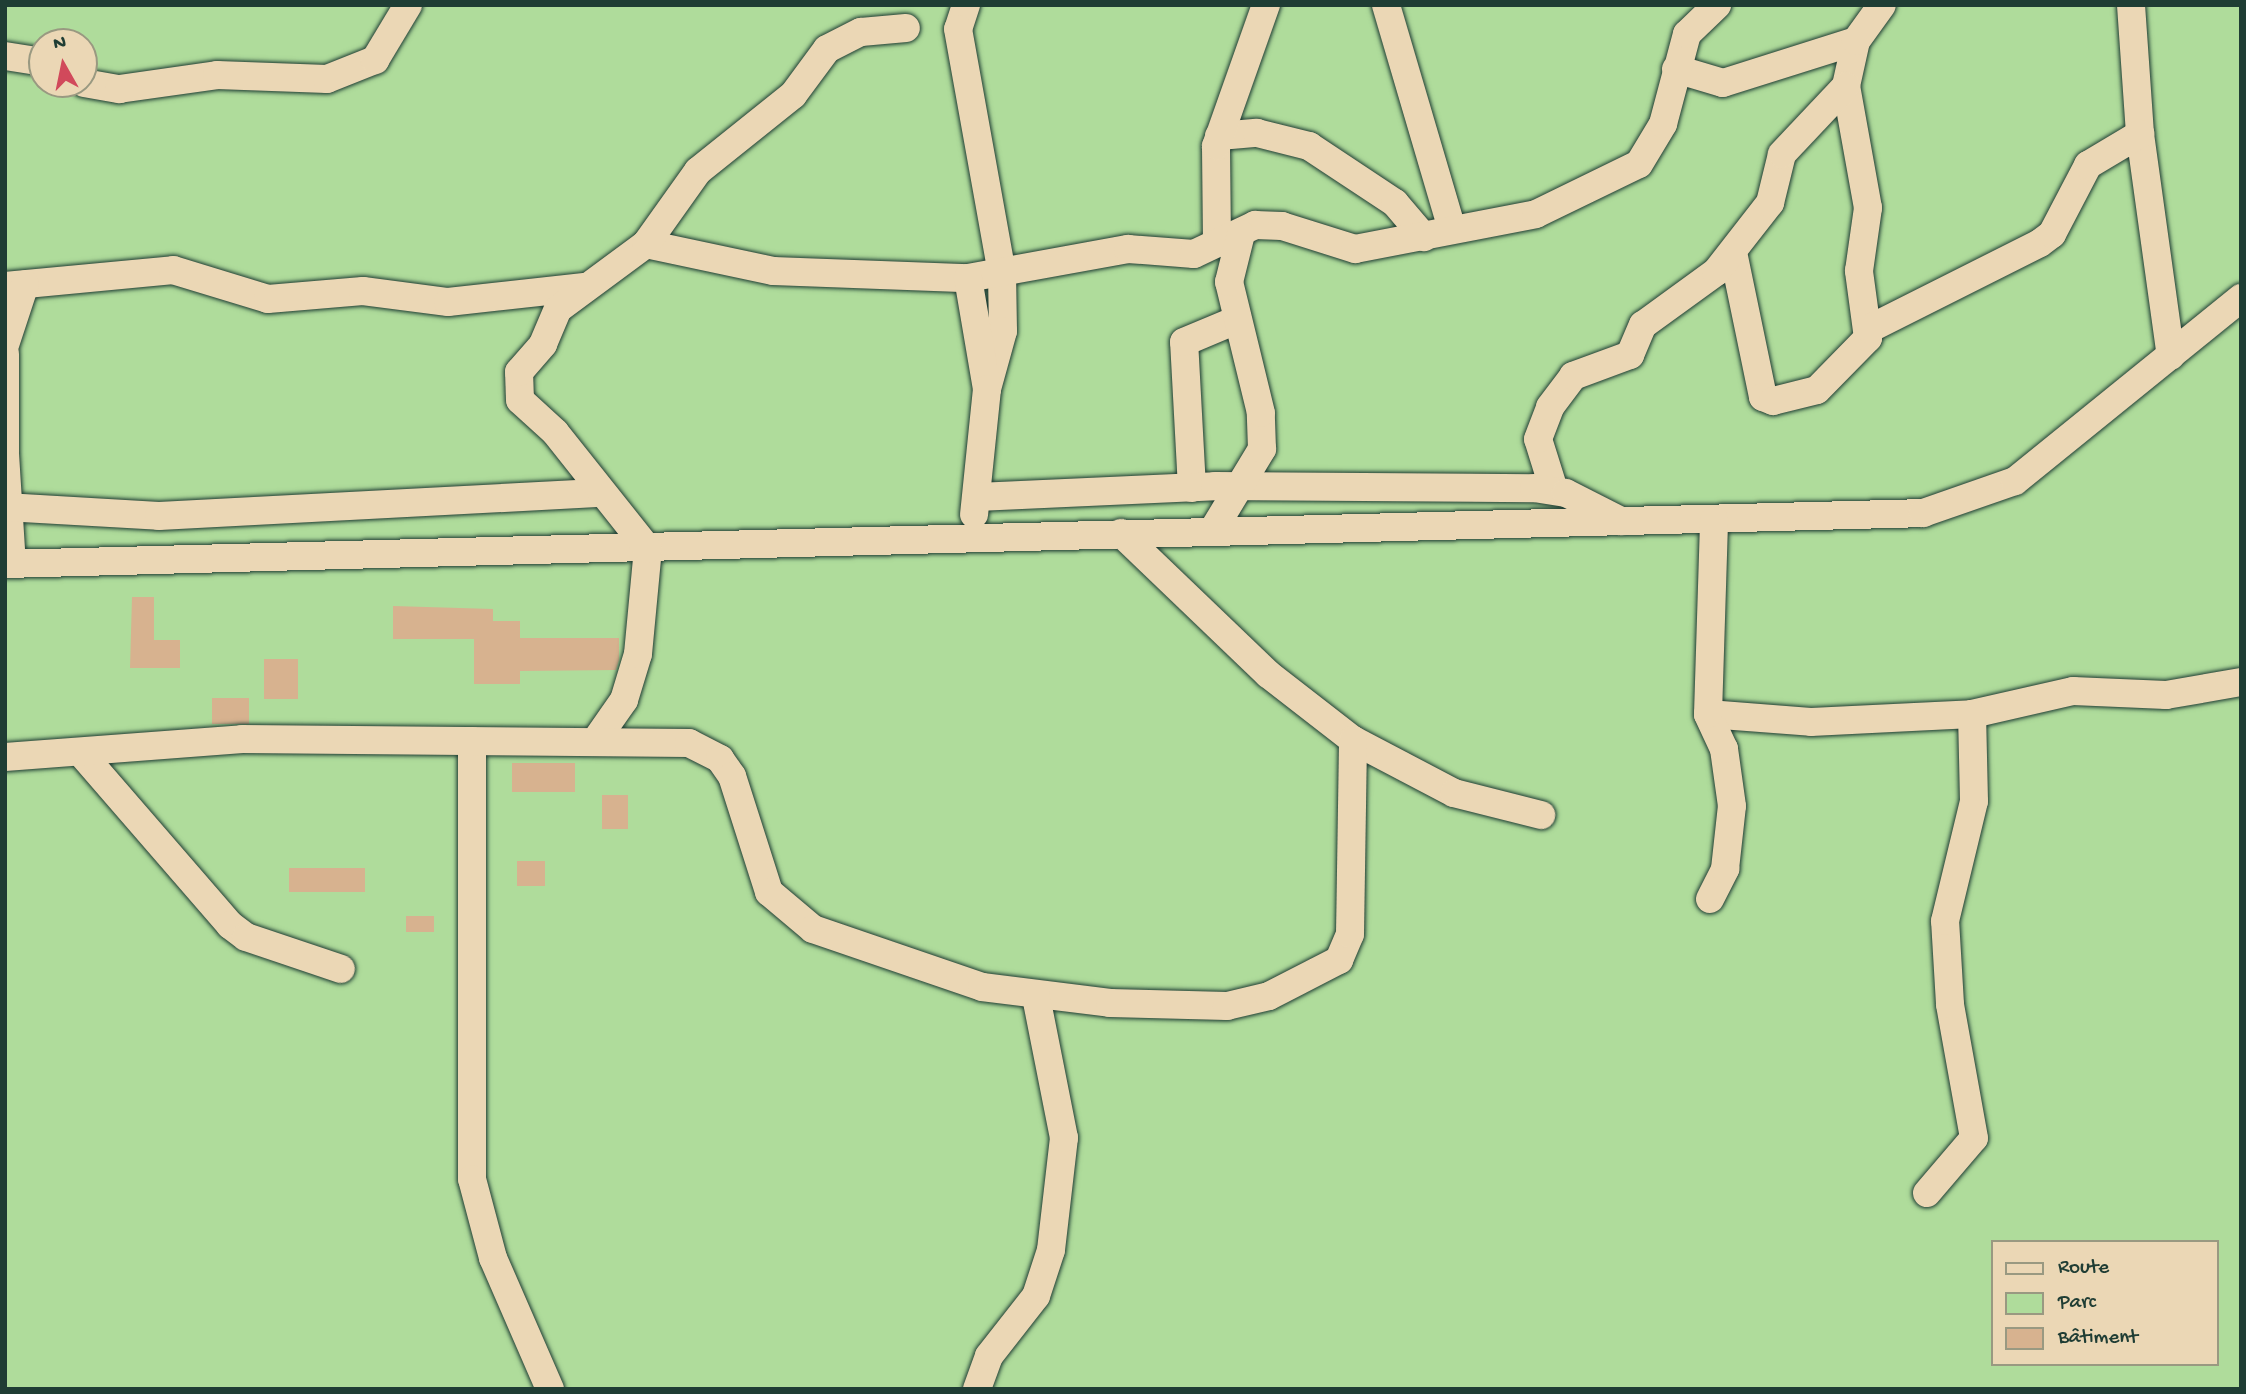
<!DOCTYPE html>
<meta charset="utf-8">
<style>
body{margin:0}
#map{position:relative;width:2246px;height:1394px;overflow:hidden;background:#ebd7b5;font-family:"Gochi Hand",sans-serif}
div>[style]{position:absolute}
.green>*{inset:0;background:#afdc9b}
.building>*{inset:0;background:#d7b28f;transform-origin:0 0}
.roads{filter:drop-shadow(0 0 2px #1f3d34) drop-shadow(0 0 2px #1f3d34)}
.minor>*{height:28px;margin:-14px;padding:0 14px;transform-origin:14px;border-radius:14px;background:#ebd7b5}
span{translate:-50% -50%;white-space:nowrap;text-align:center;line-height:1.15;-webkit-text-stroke:5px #ebd7b5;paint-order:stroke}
.frame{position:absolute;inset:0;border:7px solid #1f3d34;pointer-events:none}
.legend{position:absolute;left:1991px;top:1240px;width:228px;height:126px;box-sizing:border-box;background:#ebd7b5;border:2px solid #999981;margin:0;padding:9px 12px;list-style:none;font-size:21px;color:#1f3d34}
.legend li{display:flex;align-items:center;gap:14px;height:35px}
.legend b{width:35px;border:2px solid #999981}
.north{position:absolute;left:28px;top:28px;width:70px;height:70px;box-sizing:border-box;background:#ebd7b5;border:2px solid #999981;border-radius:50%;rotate:351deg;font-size:19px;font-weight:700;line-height:28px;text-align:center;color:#1f3d34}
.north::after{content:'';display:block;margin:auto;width:24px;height:32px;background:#d1495b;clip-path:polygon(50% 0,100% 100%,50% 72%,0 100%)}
</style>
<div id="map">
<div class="green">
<i style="clip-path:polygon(evenodd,5px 5px,2241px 5px,2241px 1389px,5px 1389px,5px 5px,42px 42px,84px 42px,84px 84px,42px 84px,42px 42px,5px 5px,1992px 1242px,2216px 1242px,2216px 1364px,1992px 1364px,1992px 1242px)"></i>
</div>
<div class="building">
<i style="clip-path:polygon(132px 597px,154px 597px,154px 640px,180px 640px,180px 668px,130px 668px)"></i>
<i style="clip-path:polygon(393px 606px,493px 609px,493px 621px,520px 621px,520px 638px,619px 638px,619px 660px,616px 670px,520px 671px,520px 684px,474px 684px,474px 639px,393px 639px)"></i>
<i style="left:264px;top:659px;width:34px;height:40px"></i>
<i style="left:212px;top:698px;width:37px;height:26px"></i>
<i style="left:512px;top:763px;width:63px;height:29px"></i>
<i style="left:602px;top:795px;width:26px;height:34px"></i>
<i style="left:517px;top:861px;width:28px;height:25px"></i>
<i style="left:289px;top:868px;width:76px;height:24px"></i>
<i style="left:406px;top:916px;width:28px;height:16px"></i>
</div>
<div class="roads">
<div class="minor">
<i style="left:966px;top:5px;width:25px;rotate:108deg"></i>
<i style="left:958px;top:29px;width:248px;rotate:79.8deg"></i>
<i style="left:1002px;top:273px;width:58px;rotate:89deg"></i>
<i style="left:1003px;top:331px;width:60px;rotate:105.4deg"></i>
<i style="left:1386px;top:5px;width:234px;rotate:73.6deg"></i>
<i style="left:2131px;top:5px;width:129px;rotate:86deg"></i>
<i style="left:2140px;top:134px;width:224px;rotate:82.1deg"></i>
<i style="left:5px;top:56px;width:37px;rotate:9deg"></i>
<i style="left:1676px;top:69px;width:49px;rotate:16.6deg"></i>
<i style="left:1723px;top:83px;width:139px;rotate:-17.5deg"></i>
<i style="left:84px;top:83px;width:36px;rotate:10deg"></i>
<i style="left:119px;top:89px;width:99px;rotate:-8.1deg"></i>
<i style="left:217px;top:75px;width:110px;rotate:2.1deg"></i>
<i style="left:327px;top:79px;width:52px;rotate:-21.6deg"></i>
<i style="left:375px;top:60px;width:64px;rotate:-59deg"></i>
<i style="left:1219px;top:136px;width:38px;rotate:-5deg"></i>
<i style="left:1257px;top:133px;width:54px;rotate:14deg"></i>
<i style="left:1309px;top:146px;width:103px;rotate:33.5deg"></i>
<i style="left:1395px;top:203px;width:45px;rotate:49.5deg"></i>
<i style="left:1217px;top:243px;width:97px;rotate:-90.6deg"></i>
<i style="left:1216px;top:146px;width:150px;rotate:-70.5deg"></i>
<i style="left:646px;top:244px;width:130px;rotate:12deg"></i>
<i style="left:773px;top:271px;width:195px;rotate:2.1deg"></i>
<i style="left:968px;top:278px;width:163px;rotate:-10.3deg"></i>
<i style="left:1128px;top:249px;width:66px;rotate:4.3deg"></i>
<i style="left:1194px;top:254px;width:68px;rotate:-25.4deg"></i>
<i style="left:1255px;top:225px;width:27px;rotate:2deg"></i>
<i style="left:1282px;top:226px;width:77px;rotate:17.5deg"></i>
<i style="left:1355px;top:249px;width:184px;rotate:-10.9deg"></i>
<i style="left:1536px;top:214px;width:114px;rotate:-25.9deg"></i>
<i style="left:1639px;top:164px;width:47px;rotate:-59deg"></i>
<i style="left:1663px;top:124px;width:93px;rotate:-75.1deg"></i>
<i style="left:1687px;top:34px;width:42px;rotate:-44deg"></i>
<i style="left:1733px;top:252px;width:148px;rotate:78.3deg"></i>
<i style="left:1763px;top:397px;width:11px;rotate:22deg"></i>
<i style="left:1773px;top:401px;width:45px;rotate:-14deg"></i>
<i style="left:1817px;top:390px;width:73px;rotate:-45.6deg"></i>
<i style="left:1868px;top:338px;width:68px;rotate:-97.7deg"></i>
<i style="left:1859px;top:271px;width:64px;rotate:-81.9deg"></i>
<i style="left:1868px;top:208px;width:124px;rotate:-100.2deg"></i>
<i style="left:1846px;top:86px;width:46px;rotate:-77.5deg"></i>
<i style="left:1856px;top:41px;width:44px;rotate:-54.2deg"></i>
<i style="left:968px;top:278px;width:113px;rotate:80.3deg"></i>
<i style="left:987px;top:389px;width:126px;rotate:95.9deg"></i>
<i style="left:5px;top:286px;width:169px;rotate:-5.4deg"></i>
<i style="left:173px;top:270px;width:99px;rotate:17deg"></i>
<i style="left:268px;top:299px;width:95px;rotate:-4.8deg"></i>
<i style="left:363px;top:291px;width:86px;rotate:7.4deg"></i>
<i style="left:448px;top:302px;width:137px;rotate:-6.3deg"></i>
<i style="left:1869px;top:329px;width:191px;rotate:-26.7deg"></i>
<i style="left:2040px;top:243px;width:15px;rotate:-37deg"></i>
<i style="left:2052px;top:234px;width:78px;rotate:-62.4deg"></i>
<i style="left:2088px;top:165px;width:61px;rotate:-30.8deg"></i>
<i style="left:5px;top:345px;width:64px;rotate:-71.8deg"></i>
<i style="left:5px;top:354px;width:98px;rotate:90deg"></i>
<i style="left:5px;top:454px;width:110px;rotate:86.4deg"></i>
<i style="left:1192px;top:488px;width:146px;rotate:-93.1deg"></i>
<i style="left:1184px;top:342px;width:54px;rotate:-22.8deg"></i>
<i style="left:1554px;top:490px;width:53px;rotate:-107.4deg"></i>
<i style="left:1538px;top:439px;width:34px;rotate:-69deg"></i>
<i style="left:1550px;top:407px;width:39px;rotate:-53deg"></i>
<i style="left:1573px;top:376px;width:61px;rotate:-20.2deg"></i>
<i style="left:1630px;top:355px;width:33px;rotate:-67deg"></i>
<i style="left:1643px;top:325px;width:90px;rotate:-36deg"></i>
<i style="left:1716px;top:272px;width:88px;rotate:-52deg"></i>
<i style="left:1770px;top:203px;width:50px;rotate:-76.2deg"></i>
<i style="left:1782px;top:154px;width:93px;rotate:-46.7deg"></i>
<i style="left:977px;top:497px;width:238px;rotate:-2.6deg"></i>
<i style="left:1215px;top:486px;width:319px;rotate:0.4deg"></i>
<i style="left:1534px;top:488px;width:32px;rotate:9deg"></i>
<i style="left:1566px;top:493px;width:62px;rotate:27deg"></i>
<i style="left:5px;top:507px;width:154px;rotate:3.3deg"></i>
<i style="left:159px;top:516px;width:443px;rotate:-3deg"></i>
<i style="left:1213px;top:530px;width:95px;rotate:-58.8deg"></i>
<i style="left:1262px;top:449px;width:36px;rotate:-92deg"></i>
<i style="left:1261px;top:413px;width:135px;rotate:-103.7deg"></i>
<i style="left:1229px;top:282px;width:49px;rotate:-76deg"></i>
<i style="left:1121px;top:533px;width:204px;rotate:43.8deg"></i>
<i style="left:1268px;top:674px;width:108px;rotate:37.8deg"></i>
<i style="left:1353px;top:740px;width:114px;rotate:27.7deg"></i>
<i style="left:1454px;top:793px;width:90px;rotate:14.2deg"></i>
<i style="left:5px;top:564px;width:1919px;rotate:-1.52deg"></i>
<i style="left:1923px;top:513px;width:97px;rotate:-19.2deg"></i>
<i style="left:2015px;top:481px;width:291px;rotate:-39deg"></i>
<i style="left:1708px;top:714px;width:103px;rotate:4.4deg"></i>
<i style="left:1811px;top:722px;width:161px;rotate:-2.8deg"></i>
<i style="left:1972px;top:714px;width:104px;rotate:-12.8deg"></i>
<i style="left:2073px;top:691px;width:93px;rotate:2.5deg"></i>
<i style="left:2166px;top:695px;width:76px;rotate:-9.8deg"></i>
<i style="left:596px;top:740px;width:49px;rotate:-55deg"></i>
<i style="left:624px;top:700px;width:48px;rotate:-73.1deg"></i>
<i style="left:638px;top:654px;width:105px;rotate:-84.6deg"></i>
<i style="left:648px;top:549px;width:149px;rotate:-128.5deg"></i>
<i style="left:555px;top:432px;width:47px;rotate:-137.6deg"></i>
<i style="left:520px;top:400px;width:28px;rotate:-92deg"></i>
<i style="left:519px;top:372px;width:37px;rotate:-49deg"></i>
<i style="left:543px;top:344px;width:38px;rotate:-67deg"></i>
<i style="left:558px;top:309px;width:109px;rotate:-36.5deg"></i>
<i style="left:646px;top:244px;width:90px;rotate:-54.5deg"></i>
<i style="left:698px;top:171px;width:122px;rotate:-38.7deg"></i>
<i style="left:793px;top:95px;width:57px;rotate:-53.5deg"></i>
<i style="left:827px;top:49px;width:38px;rotate:-27deg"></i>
<i style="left:861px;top:32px;width:45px;rotate:-5.1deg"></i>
<i style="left:472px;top:741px;width:438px;rotate:90deg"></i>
<i style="left:472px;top:1179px;width:82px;rotate:75.1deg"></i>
<i style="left:493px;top:1258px;width:143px;rotate:66.5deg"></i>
<i style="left:82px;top:754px;width:226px;rotate:49.1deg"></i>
<i style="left:230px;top:925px;width:20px;rotate:37deg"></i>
<i style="left:246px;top:937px;width:100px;rotate:18.6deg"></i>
<i style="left:5px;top:757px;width:238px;rotate:-4.3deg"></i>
<i style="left:242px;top:739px;width:447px;rotate:0.5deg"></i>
<i style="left:689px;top:743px;width:35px;rotate:27deg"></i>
<i style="left:720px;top:759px;width:21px;rotate:55deg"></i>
<i style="left:732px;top:776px;width:122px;rotate:72.3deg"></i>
<i style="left:769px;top:892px;width:57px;rotate:40.1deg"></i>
<i style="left:813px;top:929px;width:179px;rotate:18.9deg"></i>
<i style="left:982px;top:987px;width:129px;rotate:7.1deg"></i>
<i style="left:1110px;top:1003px;width:117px;rotate:1.5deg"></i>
<i style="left:1227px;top:1006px;width:43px;rotate:-13.4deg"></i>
<i style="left:1269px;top:996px;width:79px;rotate:-27.2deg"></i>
<i style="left:1339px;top:960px;width:28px;rotate:-67deg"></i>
<i style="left:1350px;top:934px;width:194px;rotate:-89.1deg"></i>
<i style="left:1710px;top:899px;width:34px;rotate:-63deg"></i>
<i style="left:1725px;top:869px;width:63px;rotate:-83.7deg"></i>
<i style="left:1732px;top:806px;width:58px;rotate:-98deg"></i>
<i style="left:1724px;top:749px;width:38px;rotate:-115deg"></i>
<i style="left:1708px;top:714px;width:194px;rotate:-88.2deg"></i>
<i style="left:1927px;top:1193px;width:72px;rotate:-49.5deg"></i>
<i style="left:1974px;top:1138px;width:136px;rotate:-100.2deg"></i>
<i style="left:1950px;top:1004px;width:83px;rotate:-93.4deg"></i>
<i style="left:1945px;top:921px;width:123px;rotate:-76.4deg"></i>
<i style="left:1974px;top:801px;width:87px;rotate:-91.3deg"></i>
<i style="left:977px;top:1389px;width:35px;rotate:-70deg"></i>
<i style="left:989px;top:1356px;width:76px;rotate:-51.9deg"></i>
<i style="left:1036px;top:1296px;width:48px;rotate:-71.9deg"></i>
<i style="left:1051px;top:1250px;width:113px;rotate:-83.4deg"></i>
<i style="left:1064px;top:1138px;width:145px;rotate:-101.2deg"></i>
</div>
</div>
<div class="frame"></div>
<ul class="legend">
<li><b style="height:9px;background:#ebd7b5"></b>Route</li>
<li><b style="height:19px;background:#afdc9b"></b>Parc</li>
<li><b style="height:19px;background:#d7b28f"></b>Bâtiment</li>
</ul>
<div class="north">N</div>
</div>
